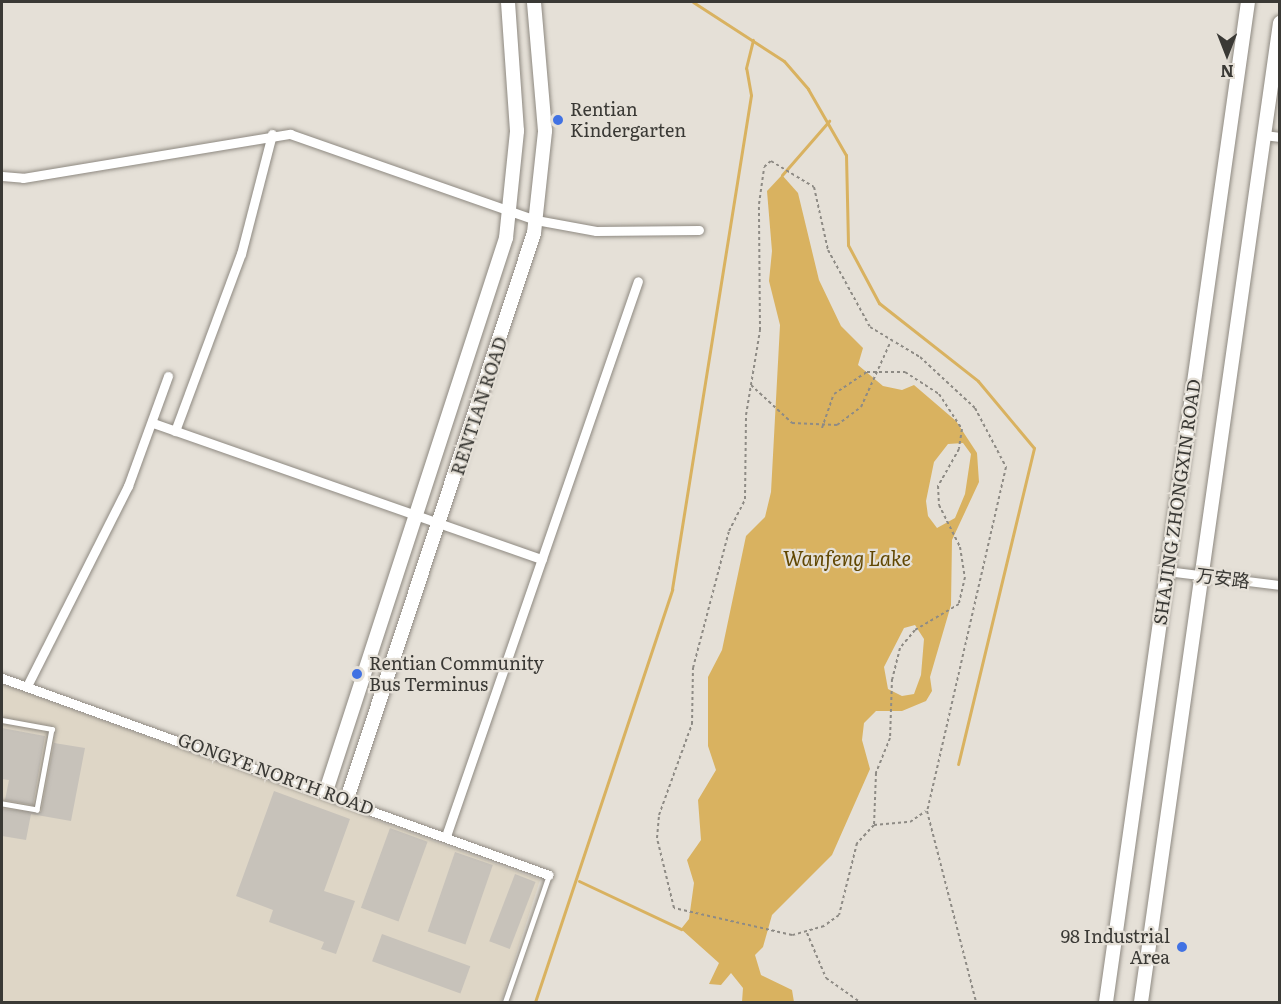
<!DOCTYPE html>
<meta charset="utf-8">
<style>
body{margin:0}
#map{position:relative;width:1281px;height:1004px;overflow:hidden;background:#e5e0d7;font-family:Literata,"Noto Sans SC",serif}
div>[style]{position:absolute}
.built>*{inset:0;background:#ded6c6}
.water>*{inset:0;background:#d9b260}
.stream>*{height:3px;margin:-1.5px;padding:0 1.5px;transform-origin:1.5px;border-radius:1.5px;background:#d9b260}
.building>*{inset:0;background:#c7c2ba;transform-origin:0 0}
.path>*{height:2px;margin-top:-1px;transform-origin:0;background:repeating-linear-gradient(90deg,#8e8b85 0 3px,transparent 0 6px)}
.roads{filter:drop-shadow(0 0 2px #8e8981) drop-shadow(0 0 2px #8e8981)}
.lane>*{height:4.5px;margin:-2.25px;padding:0 2.25px;transform-origin:2.25px;border-radius:2.25px;background:#fff}
.street>*{height:9px;margin:-4.5px;padding:0 4.5px;transform-origin:4.5px;border-radius:4.5px;background:#fff}
.secondary>*{height:14px;margin:-7px;padding:0 7px;transform-origin:7px;border-radius:7px;background:#fff}
.dots>*{width:16px;height:16px;translate:-50% -50%;box-sizing:border-box;border:3px solid #e5e0d7;border-radius:50%}
span{translate:-50% -50%;white-space:nowrap;text-align:center;line-height:1.15;-webkit-text-stroke:4.5px #e5e0d7;paint-order:stroke}
.poi-label{font-size:18px;color:#3a3935}
.left{translate:0 -50%;text-align:left}
.right{translate:-100% -50%;text-align:right}
.street-label{font-size:18px;color:#3a3935}
.water-label{font-size:20px;color:#614702;font-style:italic}
.frame{position:absolute;inset:0;border:3px solid #3a3935;pointer-events:none}
.north{position:absolute;left:1197px;top:24px;width:60px;height:60px;-webkit-text-stroke:4px #e5e0d7;paint-order:stroke;rotate:180deg;font-size:16px;font-weight:700;line-height:24px;text-align:center;color:#3a3935}
.north::after{content:'';display:block;margin:auto;width:21px;height:27px;background:#3a3935;clip-path:polygon(50% 0,100% 100%,50% 72%,0 100%)}
</style>
<div id="map">
<div class="built">
<i style="clip-path:polygon(2px 684px,540px 880px,501px 1002px,2px 1002px)"></i>
</div>
<div class="water">
<i style="clip-path:polygon(evenodd,782px 175px,798px 193px,819px 280px,841px 326px,863px 348px,858px 365px,883px 386px,902px 390px,914px 385px,956px 421px,977px 453px,979px 482px,952px 540px,951px 605px,930px 677px,932px 691px,926px 701px,902px 711px,876px 711px,864px 723px,862px 740px,870px 769px,832px 855px,772px 915px,763px 947px,755px 955px,761px 975px,792px 990px,794px 1002px,742px 1002px,743px 988px,731px 973px,721px 985px,709px 984px,719px 963px,681px 929px,689px 919px,694px 883px,687px 860px,701px 840px,698px 800px,716px 770px,708px 746px,708px 677px,722px 650px,746px 536px,765px 517px,771px 492px,780px 325px,769px 281px,772px 251px,767px 191px,782px 175px,963px 443px,971px 454px,965px 494px,955px 518px,937px 528px,928px 516px,926px 501px,934px 462px,948px 444px,963px 443px,782px 175px,915px 625px,924px 639px,921px 675px,914px 694px,902px 696px,888px 689px,884px 667px,904px 628px,915px 625px)"></i>
</div>
<div class="stream">
<i style="left:693px;top:2px;width:108px;rotate:33deg"></i>
<i style="left:784px;top:61px;width:37px;rotate:49deg"></i>
<i style="left:808px;top:89px;width:76px;rotate:60.1deg"></i>
<i style="left:846px;top:155px;width:90px;rotate:88.7deg"></i>
<i style="left:848px;top:245px;width:66px;rotate:61.9deg"></i>
<i style="left:879px;top:303px;width:126px;rotate:38.2deg"></i>
<i style="left:978px;top:381px;width:87px;rotate:50.1deg"></i>
<i style="left:1034px;top:448px;width:325px;rotate:103.5deg"></i>
<i style="left:782px;top:175px;width:72px;rotate:-49deg"></i>
<i style="left:579px;top:881px;width:113px;rotate:25.2deg"></i>
<i style="left:535px;top:1002px;width:435px;rotate:-71.6deg"></i>
<i style="left:672px;top:589px;width:500px;rotate:-80.91deg"></i>
<i style="left:751px;top:95px;width:27px;rotate:-100deg"></i>
<i style="left:746px;top:68px;width:29px;rotate:-76deg"></i>
</div>
<div class="building">
<i style="clip-path:polygon(2px 728px,45px 736px,33px 805px,5px 800px,9px 780px,2px 779px)"></i>
<i style="clip-path:polygon(54px 743px,85px 748px,71px 821px,31px 814px,26px 840px,2px 836px,3px 809px,41px 812px)"></i>
<i style="clip-path:polygon(274px 791px,350px 819px,324px 891px,355px 901px,336px 954px,321px 949px,324px 942px,269px 922px,273px 910px,236px 896px)"></i>
<i style="left:390px;top:828px;width:40px;height:85px;rotate:20deg"></i>
<i style="left:455px;top:852px;width:40px;height:84px;rotate:19deg"></i>
<i style="left:515px;top:874px;width:22px;height:72px;rotate:21deg"></i>
<i style="left:382px;top:934px;width:94px;height:29px;rotate:20deg"></i>
</div>
<div class="path">
<i style="left:751px;top:385px;width:56px;rotate:42.8deg"></i>
<i style="left:792px;top:423px;width:45px;rotate:2.5deg"></i>
<i style="left:837px;top:425px;width:30px;rotate:-37deg"></i>
<i style="left:861px;top:407px;width:72px;rotate:-65.6deg"></i>
<i style="left:822px;top:428px;width:36px;rotate:-71deg"></i>
<i style="left:834px;top:394px;width:40px;rotate:-34deg"></i>
<i style="left:867px;top:372px;width:38px"></i>
<i style="left:905px;top:372px;width:40px;rotate:32.9deg"></i>
<i style="left:939px;top:394px;width:42px;rotate:56.7deg"></i>
<i style="left:962px;top:429px;width:20px;rotate:99deg"></i>
<i style="left:959px;top:449px;width:43px;rotate:119.6deg"></i>
<i style="left:938px;top:486px;width:19px;rotate:87deg"></i>
<i style="left:939px;top:505px;width:47px;rotate:63.4deg"></i>
<i style="left:960px;top:547px;width:30px;rotate:81deg"></i>
<i style="left:965px;top:577px;width:28px;rotate:103deg"></i>
<i style="left:959px;top:604px;width:51px;rotate:149.4deg"></i>
<i style="left:915px;top:630px;width:23px;rotate:130deg"></i>
<i style="left:900px;top:648px;width:32px;rotate:104deg"></i>
<i style="left:892px;top:679px;width:59px;rotate:91.9deg"></i>
<i style="left:890px;top:738px;width:38px;rotate:112deg"></i>
<i style="left:876px;top:773px;width:52px;rotate:92.2deg"></i>
<i style="left:874px;top:825px;width:25px;rotate:133deg"></i>
<i style="left:857px;top:843px;width:74px;rotate:104deg"></i>
<i style="left:839px;top:915px;width:19px;rotate:144deg"></i>
<i style="left:824px;top:926px;width:33px;rotate:164deg"></i>
<i style="left:792px;top:935px;width:121px;rotate:-167.1deg"></i>
<i style="left:674px;top:908px;width:72px;rotate:-103.7deg"></i>
<i style="left:657px;top:838px;width:23px;rotate:-85deg"></i>
<i style="left:659px;top:815px;width:97px;rotate:-70.1deg"></i>
<i style="left:692px;top:724px;width:56px;rotate:-89deg"></i>
<i style="left:693px;top:668px;width:142px;rotate:-75.3deg"></i>
<i style="left:729px;top:531px;width:36px;rotate:-63deg"></i>
<i style="left:745px;top:499px;width:84px;rotate:-89.3deg"></i>
<i style="left:746px;top:415px;width:86px;rotate:-80.6deg"></i>
<i style="left:760px;top:330px;width:126px;rotate:-90.5deg"></i>
<i style="left:759px;top:204px;width:37px;rotate:-82deg"></i>
<i style="left:764px;top:167px;width:9px;rotate:-41deg"></i>
<i style="left:771px;top:161px;width:50px;rotate:31.2deg"></i>
<i style="left:814px;top:187px;width:65px;rotate:77.5deg"></i>
<i style="left:828px;top:250px;width:88px;rotate:61.4deg"></i>
<i style="left:870px;top:327px;width:58px;rotate:31deg"></i>
<i style="left:920px;top:357px;width:75px;rotate:42.8deg"></i>
<i style="left:975px;top:408px;width:67px;rotate:62.3deg"></i>
<i style="left:1006px;top:467px;width:353px;rotate:102.9deg"></i>
<i style="left:927px;top:811px;width:197px;rotate:75.6deg"></i>
<i style="left:874px;top:825px;width:36px;rotate:-5deg"></i>
<i style="left:910px;top:822px;width:19px;rotate:-35deg"></i>
<i style="left:807px;top:933px;width:49px;rotate:67.1deg"></i>
<i style="left:826px;top:978px;width:42px;rotate:35.2deg"></i>
</div>
<div class="roads">
<div class="lane">
<i style="left:2px;top:720px;width:51px;rotate:10.2deg"></i>
<i style="left:52px;top:729px;width:82px;rotate:100.5deg"></i>
<i style="left:37px;top:810px;width:36px;rotate:-170deg"></i>
<i style="left:505px;top:1002px;width:134px;rotate:-70.9deg"></i>
</div>
<div class="street">
<i style="left:1264px;top:135px;width:16px;rotate:7deg"></i>
<i style="left:2px;top:176px;width:21px;rotate:5deg"></i>
<i style="left:23px;top:178px;width:271px;rotate:-9.4deg"></i>
<i style="left:290px;top:134px;width:261px;rotate:19.3deg"></i>
<i style="left:536px;top:220px;width:61px;rotate:10.4deg"></i>
<i style="left:596px;top:231px;width:103px;rotate:-0.6deg"></i>
<i style="left:153px;top:423px;width:412px;rotate:19.3deg"></i>
<i style="left:175px;top:431px;width:189px;rotate:-69.6deg"></i>
<i style="left:241px;top:254px;width:124px;rotate:-75.5deg"></i>
<i style="left:1167px;top:571px;width:114px;rotate:7.1deg"></i>
<i style="left:2px;top:678px;width:581px;rotate:19.81deg"></i>
<i style="left:28px;top:684px;width:222px;rotate:-63.2deg"></i>
<i style="left:128px;top:486px;width:117px;rotate:-70deg"></i>
<i style="left:446px;top:836px;width:587px;rotate:-70.92deg"></i>
</div>
<div class="secondary">
<i style="left:326px;top:791px;width:582px;rotate:-71.97deg"></i>
<i style="left:506px;top:238px;width:108px;rotate:-84.1deg"></i>
<i style="left:517px;top:131px;width:129px;rotate:-94deg"></i>
<i style="left:347px;top:799px;width:596px;rotate:-71.72deg"></i>
<i style="left:534px;top:233px;width:103px;rotate:-83.8deg"></i>
<i style="left:545px;top:131px;width:129px;rotate:-94.9deg"></i>
<i style="left:1106px;top:1002px;width:1010px;rotate:-81.92deg"></i>
<i style="left:1141px;top:1002px;width:989px;rotate:-81.92deg"></i>
</div>
</div>
<div class="dots">
<i style="left:558px;top:120px;background:#4172e3"></i>
<i style="left:357px;top:674px;background:#4172e3"></i>
<i style="left:1182px;top:947px;background:#4172e3"></i>
</div>
<div class="poi-label">
<span class="left" style="left:570px;top:120px">Rentian<br>Kindergarten</span>
<span class="left" style="left:369px;top:674px">Rentian Community<br>Bus Terminus</span>
<span class="right" style="left:1170px;top:947px">98 Industrial<br>Area</span>
</div>
<div class="street-label">
<span style="left:479px;top:406px;rotate:-72deg">RENTIAN ROAD</span>
<span style="left:1177px;top:502px;rotate:-82deg">SHAJING ZHONGXIN ROAD</span>
<span style="left:1223px;top:578px;rotate:7deg">万安路</span>
<span style="left:276px;top:774px;rotate:20deg">GONGYE NORTH ROAD</span>
</div>
<div class="water-label">
<span style="left:847px;top:557px">Wanfeng Lake</span>
</div>
<div class="frame"></div>
<div class="north">N</div>
</div>
